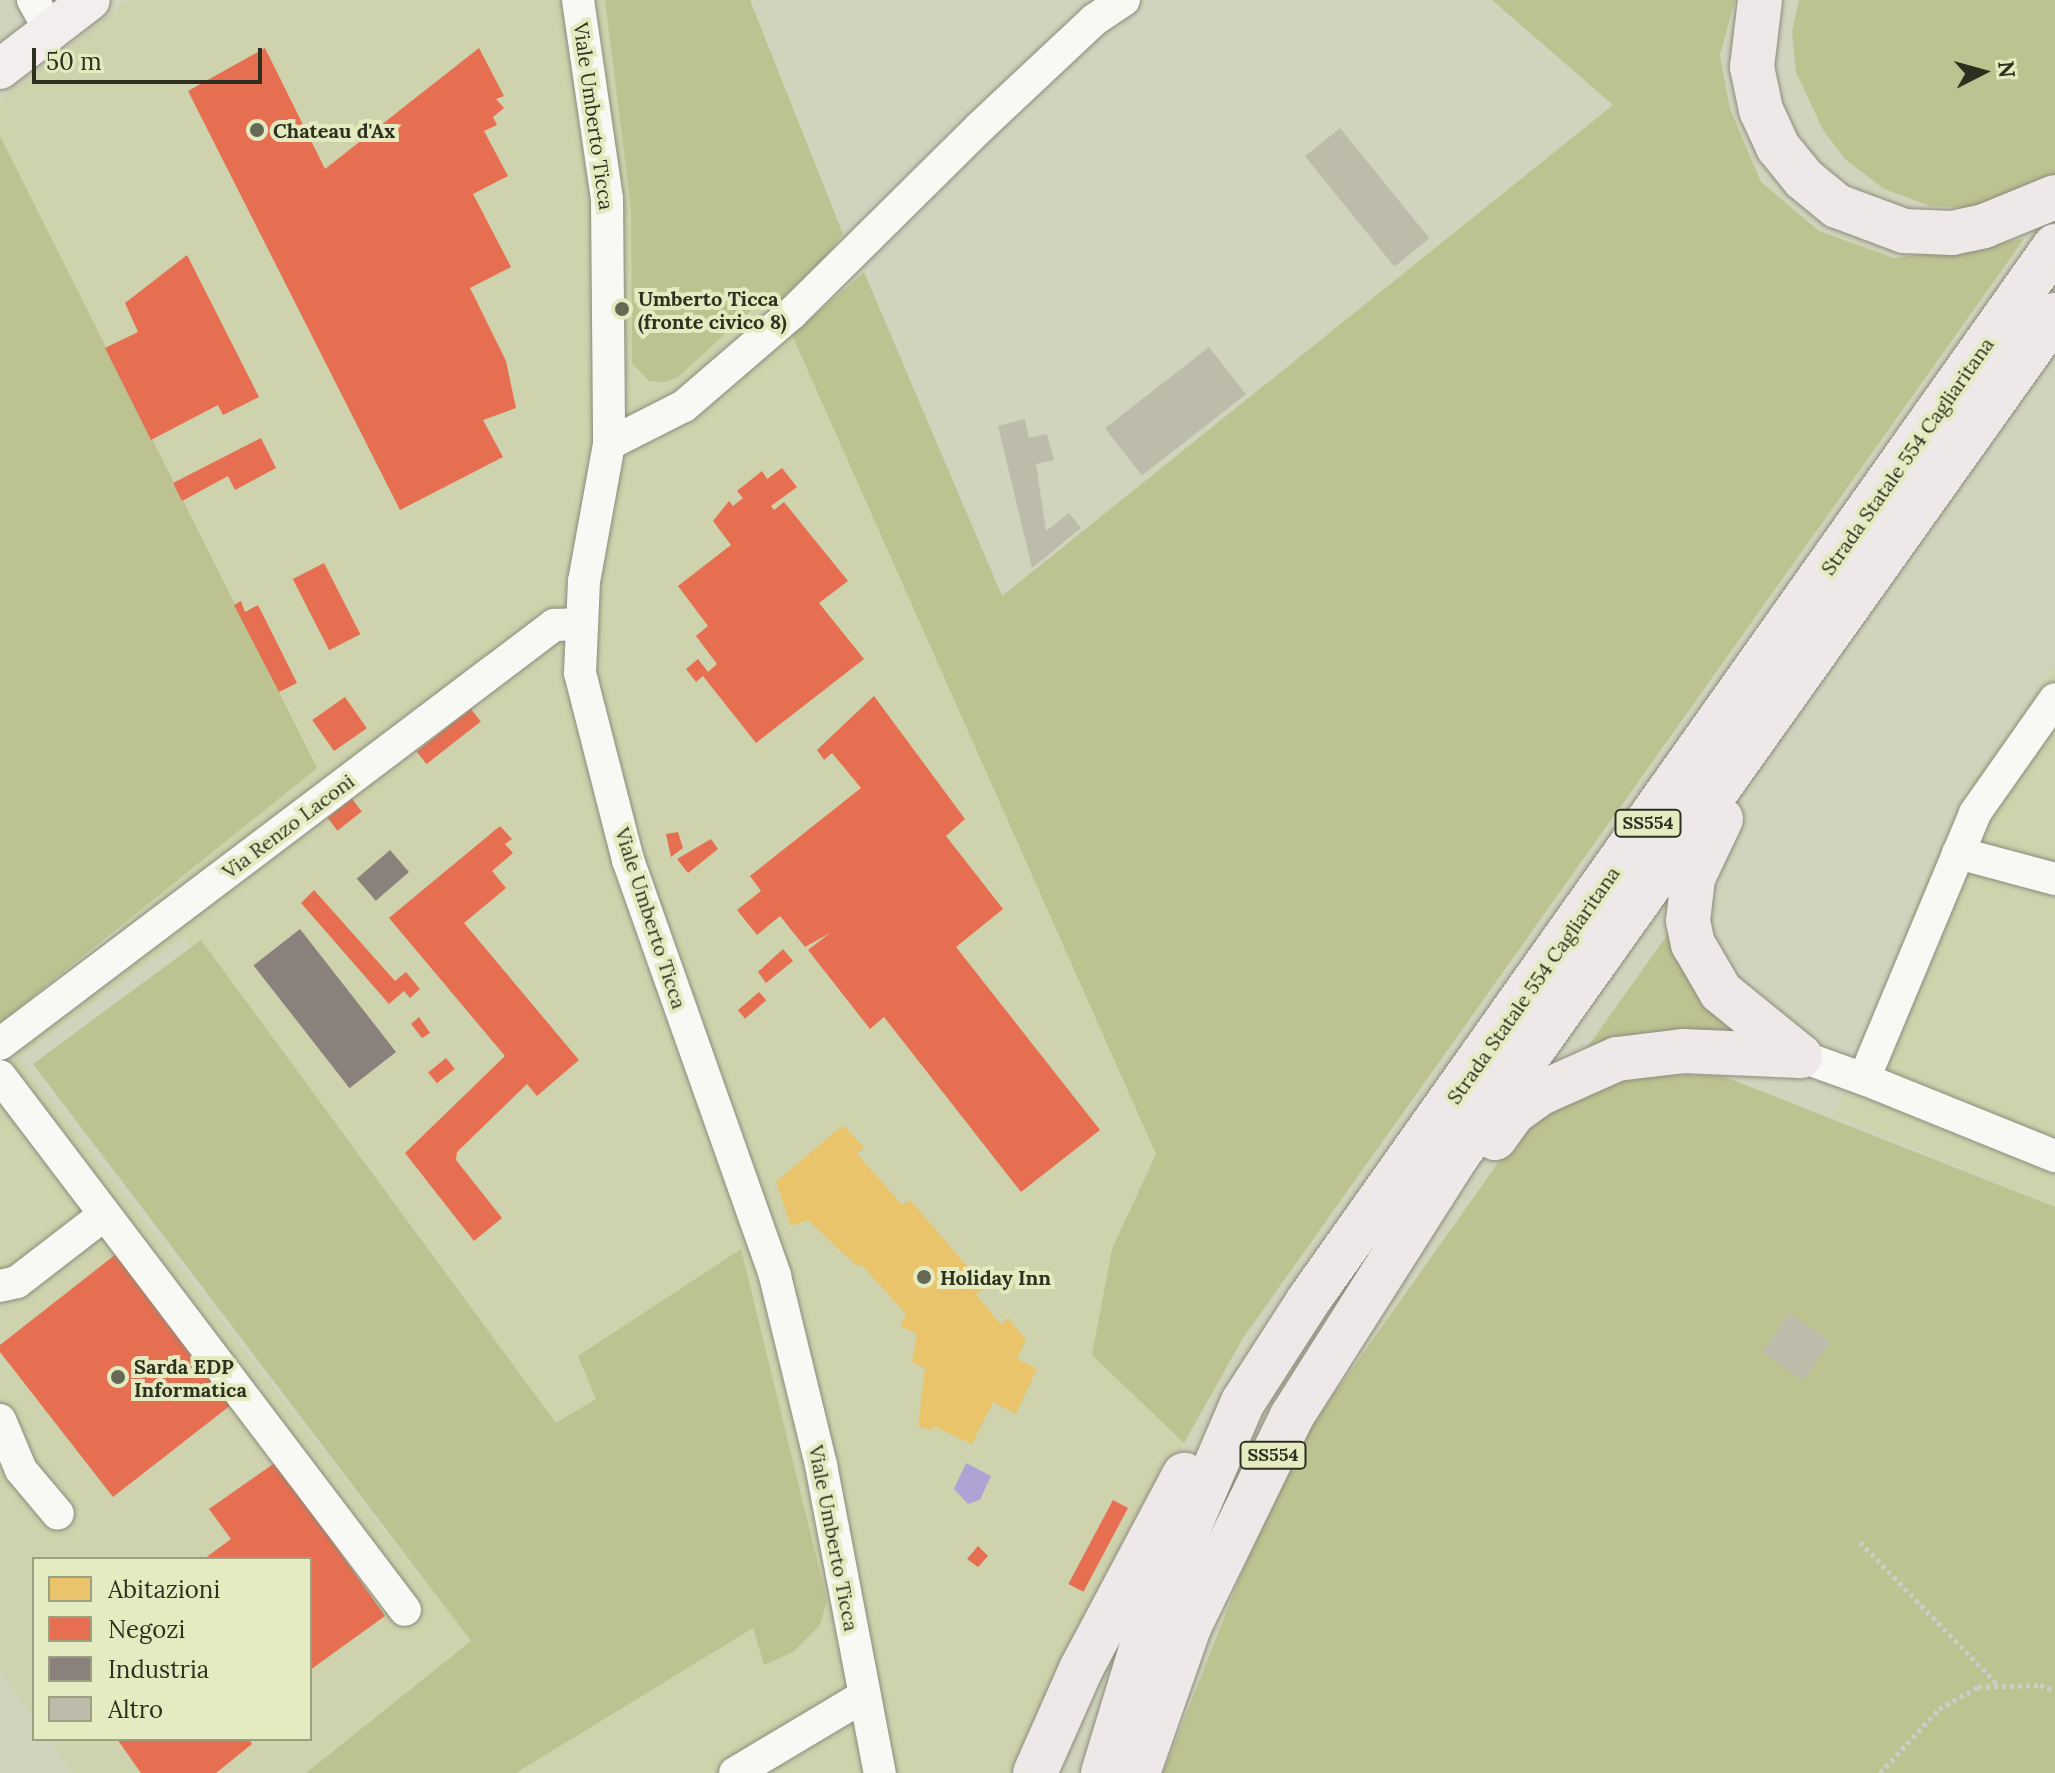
<!DOCTYPE html>
<style>
body{margin:0}
#map{position:relative;width:2055px;height:1773px;overflow:hidden;background:#d1d4bd;font-family:Lora,serif}
div>[style]{position:absolute}
.built>*{inset:0;background:#ced2ad}
.green>*{inset:0;background:#bdc291}
.water>*{inset:0;background:#afa3d5}
.homes>*{inset:0;background:#e9c46a}
.shops>*{inset:0;background:#e76f51;transform-origin:0 0}
.industry>*{inset:0;background:#8a817c;transform-origin:0 0}
.building>*{inset:0;background:#bdbcaa;transform-origin:0 0}
.path>*{height:5px;margin-top:-2.5px;transform-origin:0;background:repeating-linear-gradient(90deg,#cdcdc7 0 4px,transparent 0 8px)}
.roads{filter:drop-shadow(0 0 2px #8b8c7b) drop-shadow(0 0 2px #8b8c7b)}
.minor>*{height:32px;margin:-16px;padding:0 16px;transform-origin:16px;border-radius:16px;background:#f8f9f5}
.major>*{height:40px;margin:-20px;padding:0 20px;transform-origin:20px;border-radius:20px;background:#f2eeed}
.highway>*{height:44px;margin:-22px;padding:0 22px;transform-origin:22px;border-radius:22px;background:#efe8e8}
.dots>*{width:22px;height:22px;translate:-50% -50%;box-sizing:border-box;border:4px solid #e5ebc1;border-radius:50%}
span{translate:-50% -50%;white-space:nowrap;text-align:center;line-height:1.15;-webkit-text-stroke:8px #e5ebc1;paint-order:stroke}
.shield-label span{padding:2px 6px;background:#e5ebc1;border:2px solid;border-radius:6px;-webkit-text-stroke-width:0}
.shield-label{font-size:18px;color:#2d2f1f;font-weight:700}
.street-label{font-size:20px;color:#2d2f1f}
.poi-label{font-size:20px;color:#2d2f1f;font-weight:700}
.left{translate:0 -50%;text-align:left}
.legend{position:absolute;left:32px;top:1557px;width:280px;height:184px;box-sizing:border-box;background:#e5ebc1;border:2px solid #9ba080;margin:0;padding:10px 14px;list-style:none;font-size:24px;color:#2d2f1f}
.legend li{display:flex;align-items:center;gap:16px;height:40px}
.legend b{width:40px;border:2px solid #9ba080}
.north{position:absolute;left:1943px;top:32px;width:80px;height:80px;-webkit-text-stroke:6px #e5ebc1;paint-order:stroke;rotate:84deg;font-size:22px;font-weight:700;line-height:32px;text-align:center;color:#2d2f1f}
.north::after{content:'';display:block;margin:auto;width:28px;height:36px;background:#2d2f1f;clip-path:polygon(50% 0,100% 100%,50% 72%,0 100%)}
.scale{position:absolute;left:32px;top:48px;width:230px;height:36px;box-sizing:border-box;border:4px solid #2d2f1f;border-top:0;padding-left:10px;font-size:24px;line-height:28px;white-space:nowrap;color:#2d2f1f;-webkit-text-stroke:6px #e5ebc1;paint-order:stroke}
</style>
<div id="map">
<div class="built">
<i style="clip-path:polygon(128px 0,605px 0,631px 209px,631px 319px,736px 323px,763px 299px,781px 300px,792px 335px,1156px 1154px,1112px 1249px,1093px 1355px,1184px 1443px,1010px 1773px,516px 1773px,753px 1627px,765px 1665px,731px 1256px,578px 1356px,597px 1399px,556px 1423px,358px 1152px,183px 937px,18px 1058px,471px 1641px,306px 1773px,73px 1773px,49px 1739px,310px 1739px,310px 1559px,34px 1559px,34px 1718px,0 1670px,0 1023px,121px 930px,54px 247px,0 136px,0 100px)"></i>
<i style="clip-path:polygon(2055px 665px,2055px 1207px,1835px 1116px,1934px 861px,1972px 783px)"></i>
</div>
<div class="green">
<i style="clip-path:polygon(605px 0,750px 0,843px 234px,818px 267px,781px 300px,763px 299px,678px 377px,665px 382px,649px 381px,632px 363px,631px 209px)"></i>
<i style="clip-path:polygon(1492px 0,1735px 0,1720px 55px,1730px 109px,1761px 182px,1819px 231px,1894px 258px,2024px 239px,1243px 1338px,1184px 1443px,1092px 1355px,1112px 1249px,1156px 1154px,792px 335px,864px 272px,1002px 596px,1613px 105px)"></i>
<i style="clip-path:polygon(1799px 0,2055px 0,2055px 178px,2040px 189px,1967px 208px,1930px 206px,1884px 189px,1846px 160px,1823px 130px,1796px 72px,1792px 31px)"></i>
<i style="clip-path:polygon(0 136px,317px 768px,0 1023px)"></i>
<i style="clip-path:polygon(1678px 920px,1762px 1038px,1579px 1059px)"></i>
<i style="clip-path:polygon(201px 940px,556px 1423px,596px 1399px,578px 1356px,741px 1249px,827px 1601px,820px 1625px,793px 1652px,764px 1665px,753px 1628px,516px 1773px,306px 1773px,471px 1641px,33px 1064px)"></i>
<i style="clip-path:polygon(1646px 1074px,1723px 1076px,2055px 1207px,2055px 1773px,1163px 1773px,1242px 1572px,1308px 1431px,1522px 1129px,1591px 1086px)"></i>
</div>
<div class="water">
<i style="clip-path:polygon(966px 1463px,991px 1476px,980px 1500px,968px 1504px,954px 1489px)"></i>
</div>
<div class="homes">
<i style="clip-path:polygon(843px 1125px,864px 1147px,857px 1154px,902px 1205px,910px 1200px,985px 1287px,976px 1295px,1001px 1325px,1008px 1318px,1026px 1340px,1017px 1359px,1037px 1369px,1016px 1414px,993px 1402px,972px 1444px,933px 1426px,931px 1430px,918px 1426px,925px 1368px,912px 1362px,917px 1334px,900px 1326px,906px 1314px,861px 1264px,858px 1267px,808px 1220px,791px 1226px,776px 1182px)"></i>
</div>
<div class="shops">
<i style="clip-path:polygon(265px 48px,325px 169px,479px 48px,504px 96px,496px 99px,504px 108px,493px 117px,497px 125px,484px 131px,508px 176px,473px 194px,511px 267px,470px 288px,506px 361px,516px 408px,483px 420px,503px 457px,400px 510px,188px 91px)"></i>
<i style="clip-path:polygon(187px 255px,259px 397px,223px 415px,218px 405px,151px 440px,105px 348px,138px 332px,125px 303px)"></i>
<i style="clip-path:polygon(261px 438px,276px 468px,235px 490px,228px 476px,182px 501px,173px 483px)"></i>
<i style="clip-path:polygon(782px 468px,797px 487px,771px 506px,774px 510px,784px 502px,848px 581px,819px 603px,864px 659px,756px 743px,703px 676px,696px 682px,686px 669px,698px 659px,708px 672px,717px 664px,696px 636px,708px 626px,678px 586px,731px 545px,713px 521px,729px 501px,733px 506px,743px 498px,737px 491px,762px 471px,767px 479px)"></i>
<i style="left:324px;top:563px;width:80px;height:35px;rotate:63deg"></i>
<i style="clip-path:polygon(241px 601px,245px 612px,258px 605px,297px 683px,279px 692px,234px 605px)"></i>
<i style="clip-path:polygon(874px 696px,965px 819px,946px 836px,1003px 909px,956px 947px,1100px 1130px,1021px 1192px,884px 1017px,870px 1029px,808px 950px,830px 933px,805px 947px,780px 916px,757px 935px,737px 910px,761px 891px,750px 876px,861px 788px,832px 753px,824px 760px,817px 750px)"></i>
<i style="left:345px;top:697px;width:38px;height:40px;rotate:55deg"></i>
<i style="left:471px;top:709px;width:16px;height:69px;rotate:52deg"></i>
<i style="left:352px;top:799px;width:16px;height:31px;rotate:52deg"></i>
<i style="clip-path:polygon(500px 826px,512px 839px,505px 844px,513px 853px,492px 871px,506px 888px,464px 923px,579px 1060px,537px 1096px,527px 1084px,457px 1152px,456px 1160px,502px 1218px,474px 1241px,405px 1153px,505px 1056px,389px 918px)"></i>
<i style="clip-path:polygon(678px 832px,683px 848px,671px 857px,666px 834px)"></i>
<i style="clip-path:polygon(711px 839px,718px 849px,688px 873px,677px 859px)"></i>
<i style="clip-path:polygon(314px 890px,395px 981px,406px 972px,420px 989px,410px 998px,404px 991px,389px 1004px,301px 903px)"></i>
<i style="clip-path:polygon(783px 949px,793px 961px,766px 983px,758px 972px)"></i>
<i style="left:759px;top:992px;width:11px;height:28px;rotate:49deg"></i>
<i style="clip-path:polygon(419px 1017px,430px 1033px,422px 1038px,411px 1024px)"></i>
<i style="left:446px;top:1058px;width:14px;height:23px;rotate:51deg"></i>
<i style="clip-path:polygon(120px 1251px,236px 1401px,113px 1497px,0 1352px,0 1345px)"></i>
<i style="clip-path:polygon(276px 1462px,385px 1616px,310px 1670px,310px 1559px,204px 1559px,231px 1539px,209px 1509px)"></i>
<i style="left:1113px;top:1500px;width:17px;height:95px;rotate:28deg"></i>
<i style="clip-path:polygon(978px 1546px,988px 1556px,978px 1567px,967px 1559px)"></i>
<i style="clip-path:polygon(117px 1739px,249px 1739px,252px 1744px,216px 1773px,141px 1773px)"></i>
</div>
<div class="industry">
<i style="left:390px;top:850px;width:29px;height:44px;rotate:49deg"></i>
<i style="left:300px;top:929px;width:156px;height:59px;rotate:52deg"></i>
</div>
<div class="building">
<i style="left:1340px;top:128px;width:142px;height:45px;rotate:51deg"></i>
<i style="left:1209px;top:347px;width:60px;height:132px;rotate:52deg"></i>
<i style="clip-path:polygon(1025px 419px,1029px 438px,1047px 434px,1054px 460px,1036px 464px,1046px 531px,1069px 513px,1081px 528px,1032px 568px,998px 426px)"></i>
<i style="left:1789px;top:1313px;width:50px;height:48px;rotate:34deg"></i>
</div>
<div class="path">
<i style="left:1860px;top:1542px;width:200px;rotate:46deg"></i>
<i style="left:1880px;top:1773px;width:87px;rotate:-47.3deg"></i>
<i style="left:1939px;top:1709px;width:45px;rotate:-29.4deg"></i>
<i style="left:1978px;top:1687px;width:62px;rotate:-1.8deg"></i>
<i style="left:2040px;top:1685px;width:16px;rotate:22deg"></i>
</div>
<div class="roads">
<div class="minor">
<i style="left:33px;top:0;width:35px;rotate:61deg"></i>
<i style="left:578px;top:0;width:201px;rotate:81.7deg"></i>
<i style="left:607px;top:199px;width:245px;rotate:89.5deg"></i>
<i style="left:609px;top:444px;width:139px;rotate:100.3deg"></i>
<i style="left:584px;top:581px;width:92px;rotate:92.5deg"></i>
<i style="left:580px;top:673px;width:193px;rotate:75.6deg"></i>
<i style="left:628px;top:860px;width:441px;rotate:70.5deg"></i>
<i style="left:775px;top:1276px;width:195px;rotate:76.3deg"></i>
<i style="left:821px;top:1465px;width:314px;rotate:79.2deg"></i>
<i style="left:609px;top:444px;width:84px;rotate:-26.9deg"></i>
<i style="left:684px;top:406px;width:143px;rotate:-40.7deg"></i>
<i style="left:792px;top:313px;width:263px;rotate:-44.7deg"></i>
<i style="left:979px;top:128px;width:158px;rotate:-43.2deg"></i>
<i style="left:1094px;top:20px;width:36px;rotate:-34deg"></i>
<i style="left:1958px;top:853px;width:100px;rotate:15deg"></i>
<i style="left:0;top:1044px;width:695px;rotate:-37.1deg"></i>
<i style="left:554px;top:625px;width:28px;rotate:-2deg"></i>
<i style="left:1800px;top:1056px;width:68px;rotate:19.8deg"></i>
<i style="left:1864px;top:1079px;width:288px;rotate:-67.3deg"></i>
<i style="left:1975px;top:813px;width:139px;rotate:-54.9deg"></i>
<i style="left:0;top:1076px;width:670px;rotate:52.82deg"></i>
<i style="left:1864px;top:1079px;width:206px;rotate:22deg"></i>
<i style="left:0;top:1286px;width:17px;rotate:-13deg"></i>
<i style="left:17px;top:1282px;width:110px;rotate:-37.6deg"></i>
<i style="left:0;top:1420px;width:54px;rotate:67.2deg"></i>
<i style="left:21px;top:1470px;width:57px;rotate:49.9deg"></i>
<i style="left:735px;top:1773px;width:150px;rotate:-30.8deg"></i>
</div>
<div class="major">
<i style="left:0;top:69px;width:113px;rotate:-37.5deg"></i>
</div>
<div class="highway">
<i style="left:1760px;top:0;width:67px;rotate:96.8deg"></i>
<i style="left:1752px;top:67px;width:44px;rotate:78.2deg"></i>
<i style="left:1761px;top:110px;width:41px;rotate:65.3deg"></i>
<i style="left:1778px;top:147px;width:41px;rotate:50.9deg"></i>
<i style="left:1804px;top:179px;width:43px;rotate:39.3deg"></i>
<i style="left:1837px;top:206px;width:72px;rotate:20.5deg"></i>
<i style="left:1904px;top:231px;width:48px;rotate:2.4deg"></i>
<i style="left:1952px;top:233px;width:33px;rotate:-12deg"></i>
<i style="left:1984px;top:226px;width:77px;rotate:-22.2deg"></i>
<i style="left:1721px;top:819px;width:65px;rotate:115.4deg"></i>
<i style="left:1693px;top:878px;width:43px;rotate:96.6deg"></i>
<i style="left:1688px;top:921px;width:24px;rotate:78deg"></i>
<i style="left:1693px;top:944px;width:56px;rotate:59.7deg"></i>
<i style="left:1721px;top:992px;width:102px;rotate:39deg"></i>
<i style="left:1495px;top:1138px;width:31px;rotate:-54deg"></i>
<i style="left:1513px;top:1113px;width:34px;rotate:-36deg"></i>
<i style="left:1541px;top:1093px;width:83px;rotate:-24.1deg"></i>
<i style="left:1617px;top:1059px;width:66px;rotate:-6.9deg"></i>
<i style="left:1683px;top:1051px;width:117px;rotate:2.4deg"></i>
<i style="left:1035px;top:1773px;width:114px;rotate:-66.1deg"></i>
<i style="left:1081px;top:1669px;width:220px;rotate:-62deg"></i>
<i style="left:1103px;top:1773px;width:167px;rotate:-73deg"></i>
<i style="left:1152px;top:1613px;width:230px;rotate:-66.7deg"></i>
<i style="left:1243px;top:1402px;width:120px;rotate:-57.2deg"></i>
<i style="left:1308px;top:1301px;width:1293px;rotate:-54.7deg"></i>
<i style="left:1138px;top:1773px;width:155px;rotate:-70.7deg"></i>
<i style="left:1189px;top:1627px;width:235px;rotate:-64deg"></i>
<i style="left:1292px;top:1416px;width:304px;rotate:-57.6deg"></i>
<i style="left:1455px;top:1159px;width:1036px;rotate:-54.59deg"></i>
</div>
</div>
<div class="dots">
<i style="left:257px;top:130px;background:#666956"></i>
<i style="left:622px;top:309px;background:#666956"></i>
<i style="left:924px;top:1277px;background:#666956"></i>
<i style="left:118px;top:1377px;background:#666956"></i>
</div>
<div class="shield-label">
<span style="left:1648px;top:823px">SS554</span>
<span style="left:1273px;top:1455px">SS554</span>
</div>
<div class="street-label">
<span style="left:594px;top:116px;rotate:82deg">Viale Umberto Ticca</span>
<span style="left:1907px;top:456px;rotate:-55deg">Strada Statale 554 Cagliaritana</span>
<span style="left:288px;top:826px;rotate:-37deg">Via Renzo Laconi</span>
<span style="left:651px;top:918px;rotate:72deg">Viale Umberto Ticca</span>
<span style="left:1533px;top:985px;rotate:-55deg">Strada Statale 554 Cagliaritana</span>
<span style="left:834px;top:1538px;rotate:79deg">Viale Umberto Ticca</span>
</div>
<div class="poi-label">
<span class="left" style="left:273px;top:130px">Chateau d'Ax</span>
<span class="left" style="left:638px;top:310px">Umberto Ticca<br>(fronte civico 8)</span>
<span class="left" style="left:940px;top:1277px">Holiday Inn</span>
<span class="left" style="left:134px;top:1378px">Sarda EDP<br>Informatica</span>
</div>
<ul class="legend">
<li><b style="height:22px;background:#e9c46a"></b>Abitazioni</li>
<li><b style="height:22px;background:#e76f51"></b>Negozi</li>
<li><b style="height:22px;background:#8a817c"></b>Industria</li>
<li><b style="height:22px;background:#bdbcaa"></b>Altro</li>
</ul>
<div class="north">N</div>
<div class="scale">50 m</div>
</div>
